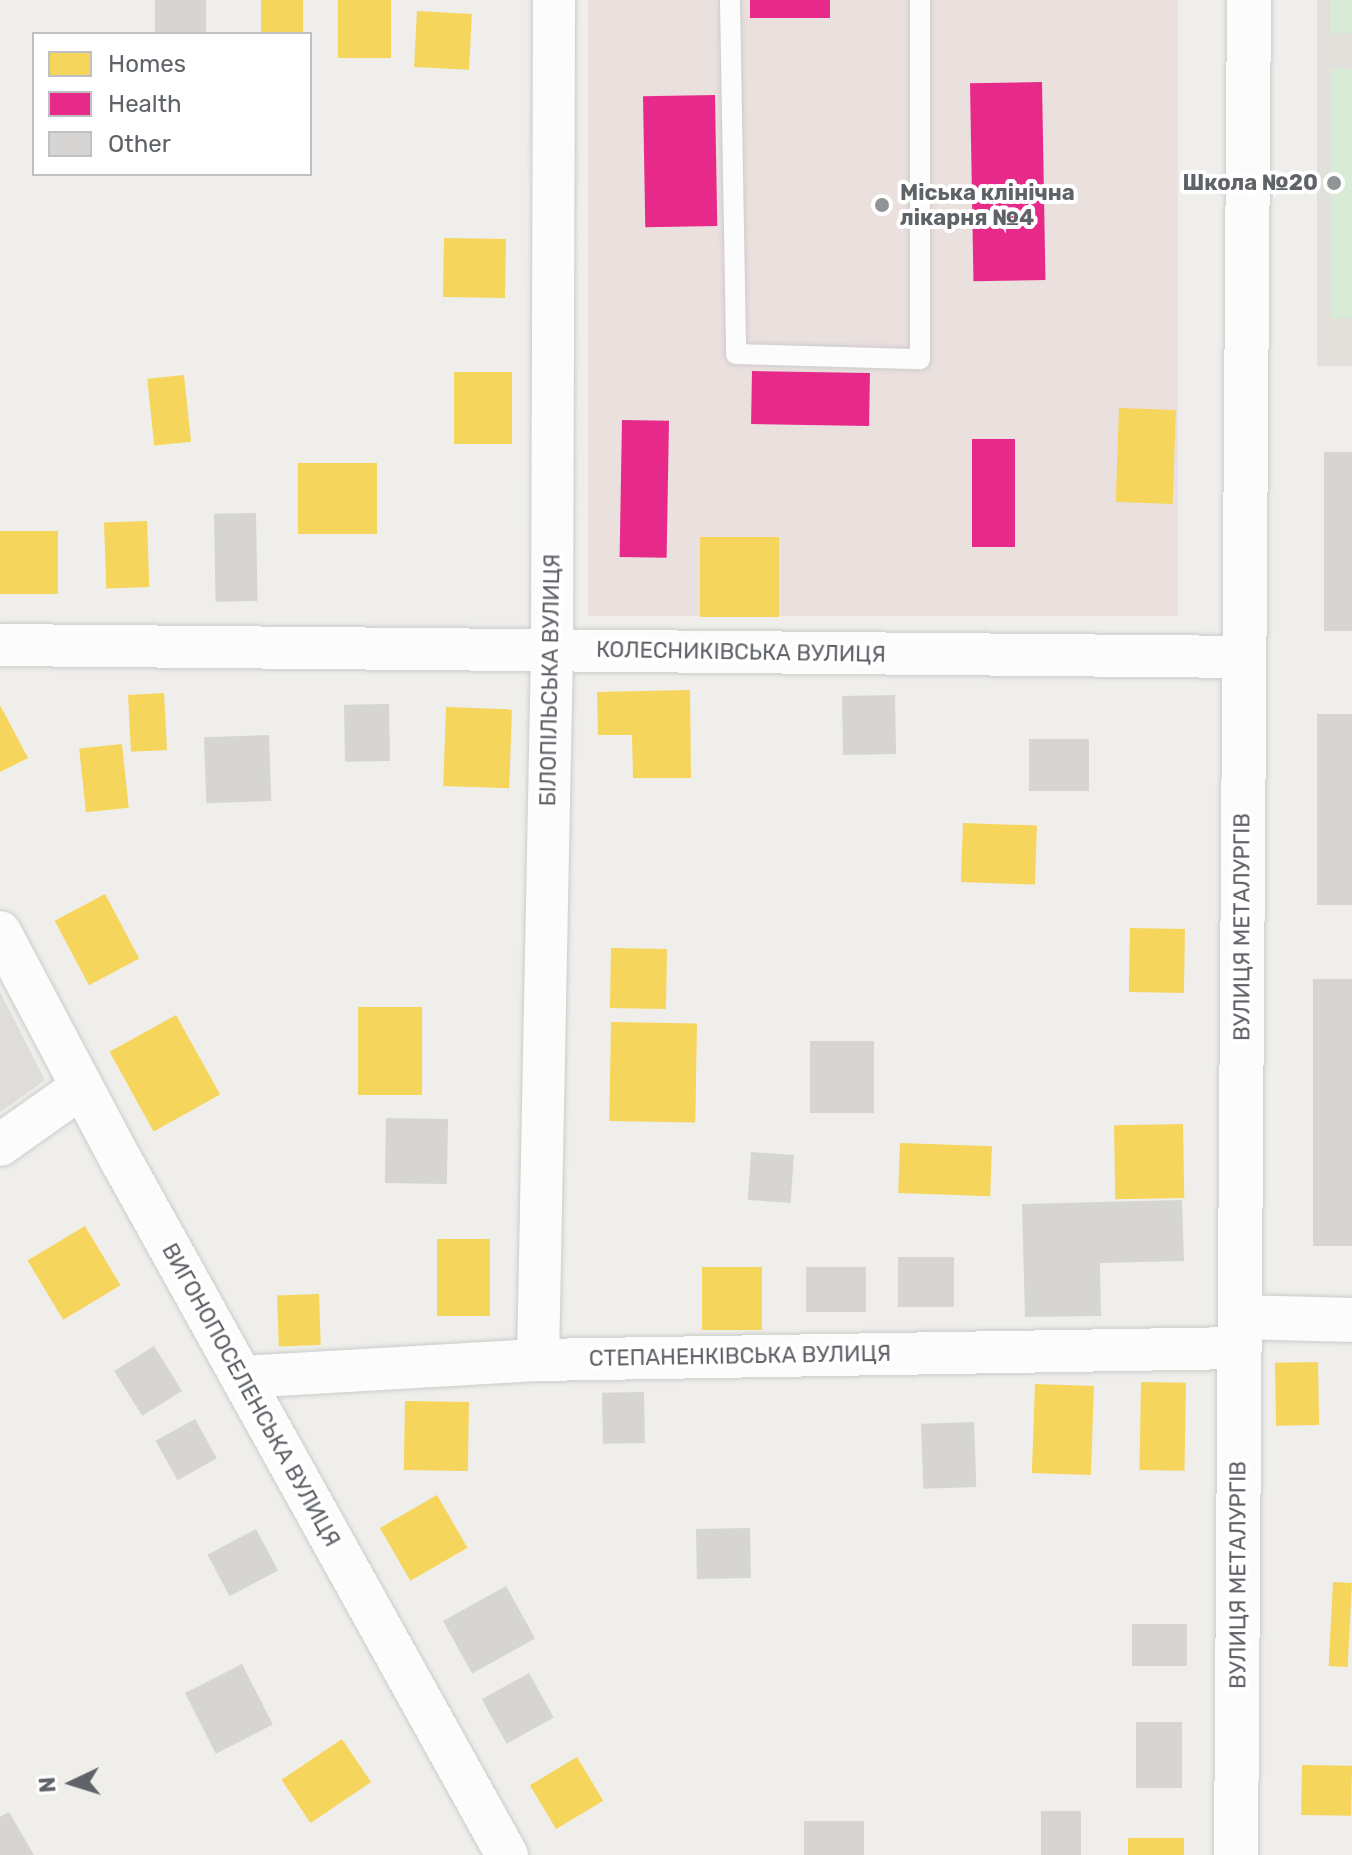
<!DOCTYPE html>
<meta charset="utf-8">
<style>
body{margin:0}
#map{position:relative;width:1352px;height:1855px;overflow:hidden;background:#efeeea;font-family:Rubik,sans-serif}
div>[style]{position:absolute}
.industrial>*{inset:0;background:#dfddda}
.education>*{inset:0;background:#e2e0da;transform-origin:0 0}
.medical>*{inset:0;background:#eae0de;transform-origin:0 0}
.green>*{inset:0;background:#d8ebd6;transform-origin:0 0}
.homes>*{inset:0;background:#f6d55c;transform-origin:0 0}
.health>*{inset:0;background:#e7298a;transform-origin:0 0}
.building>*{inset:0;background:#d6d5d3;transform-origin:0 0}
.roads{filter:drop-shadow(0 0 2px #cbcccc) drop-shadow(0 0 2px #cbcccc)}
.service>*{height:20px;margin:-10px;padding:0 10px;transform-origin:10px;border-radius:10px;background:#fdfcfc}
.minor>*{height:42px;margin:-21px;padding:0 21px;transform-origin:21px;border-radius:21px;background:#fdfcfc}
.secondary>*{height:44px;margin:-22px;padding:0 22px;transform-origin:22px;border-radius:22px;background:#fdfcfc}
.dots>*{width:22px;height:22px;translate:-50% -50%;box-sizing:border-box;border:4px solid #fff;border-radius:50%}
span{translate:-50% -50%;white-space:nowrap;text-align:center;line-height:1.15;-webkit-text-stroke:8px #fff;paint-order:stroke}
.poi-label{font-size:22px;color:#5f6368;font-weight:700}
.right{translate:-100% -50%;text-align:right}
.left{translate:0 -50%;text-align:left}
.street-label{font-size:22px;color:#5f6368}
.legend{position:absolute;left:32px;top:32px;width:280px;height:144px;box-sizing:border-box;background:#fff;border:2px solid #bfc1c3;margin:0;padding:10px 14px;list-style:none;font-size:24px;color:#5f6368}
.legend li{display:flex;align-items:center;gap:16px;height:40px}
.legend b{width:40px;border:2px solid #bfc1c3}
.north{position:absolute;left:32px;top:1743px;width:80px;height:80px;-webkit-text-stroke:6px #fff;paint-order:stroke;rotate:266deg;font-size:22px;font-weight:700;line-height:32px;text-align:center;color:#5f6368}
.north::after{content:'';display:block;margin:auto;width:28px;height:36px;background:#5f6368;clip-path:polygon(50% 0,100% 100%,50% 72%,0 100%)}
</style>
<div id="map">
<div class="industrial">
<i style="clip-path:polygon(0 992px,45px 1080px,0 1112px)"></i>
</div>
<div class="education">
<i style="left:1317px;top:0;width:35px;height:366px"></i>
</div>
<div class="medical">
<i style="left:588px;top:0;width:590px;height:616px"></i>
</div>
<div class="green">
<i style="left:1330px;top:0;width:22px;height:33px"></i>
<i style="left:1352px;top:69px;width:249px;height:21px;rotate:90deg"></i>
</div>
<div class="homes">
<i style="left:261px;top:0;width:42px;height:34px"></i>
<i style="left:338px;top:0;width:53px;height:58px"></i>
<i style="left:417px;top:11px;width:55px;height:56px;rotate:3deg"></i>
<i style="left:444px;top:238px;width:62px;height:59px;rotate:1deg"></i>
<i style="left:454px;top:372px;width:58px;height:72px"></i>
<i style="left:184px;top:375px;width:67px;height:37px;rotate:84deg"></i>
<i style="left:1119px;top:408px;width:57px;height:94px;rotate:2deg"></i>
<i style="left:298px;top:463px;width:79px;height:71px"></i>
<i style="left:147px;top:521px;width:66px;height:43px;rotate:88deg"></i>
<i style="left:0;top:531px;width:58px;height:63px"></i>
<i style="left:700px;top:537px;width:79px;height:80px"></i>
<i style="clip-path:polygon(690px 690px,691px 778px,633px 778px,632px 735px,598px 735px,597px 692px)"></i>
<i style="left:164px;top:693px;width:57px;height:36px;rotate:87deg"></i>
<i style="clip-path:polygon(0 705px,28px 758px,0 772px)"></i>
<i style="left:446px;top:707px;width:66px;height:79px;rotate:2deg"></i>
<i style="left:122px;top:744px;width:64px;height:43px;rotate:84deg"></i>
<i style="left:963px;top:823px;width:74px;height:59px;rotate:2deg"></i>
<i style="left:105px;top:894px;width:73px;height:57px;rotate:62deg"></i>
<i style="left:1130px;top:928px;width:55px;height:64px;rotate:1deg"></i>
<i style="left:611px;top:948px;width:56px;height:60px;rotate:1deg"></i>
<i style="left:358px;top:1007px;width:64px;height:88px"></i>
<i style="left:176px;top:1015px;width:91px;height:76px;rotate:61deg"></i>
<i style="left:611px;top:1022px;width:86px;height:99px;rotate:1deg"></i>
<i style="left:1183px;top:1124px;width:74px;height:69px;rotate:89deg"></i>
<i style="left:900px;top:1143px;width:92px;height:50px;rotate:2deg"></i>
<i style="left:85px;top:1226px;width:69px;height:67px;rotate:59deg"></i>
<i style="left:437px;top:1239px;width:53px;height:77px"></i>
<i style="left:702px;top:1267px;width:60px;height:63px"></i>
<i style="left:319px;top:1294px;width:51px;height:42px;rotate:88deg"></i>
<i style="left:1318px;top:1362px;width:63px;height:43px;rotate:89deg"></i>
<i style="left:1141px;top:1382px;width:45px;height:88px;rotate:1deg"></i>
<i style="left:1035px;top:1384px;width:59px;height:89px;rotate:2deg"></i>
<i style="left:405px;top:1401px;width:64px;height:69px;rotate:1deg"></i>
<i style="left:437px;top:1495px;width:61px;height:66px;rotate:60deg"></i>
<i style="left:1333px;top:1582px;width:19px;height:84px;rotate:3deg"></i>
<i style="left:342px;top:1739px;width:52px;height:73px;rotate:56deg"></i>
<i style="left:577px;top:1757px;width:51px;height:55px;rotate:59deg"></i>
<i style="left:1302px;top:1765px;width:50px;height:50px;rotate:1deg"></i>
<i style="left:1128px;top:1838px;width:56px;height:17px"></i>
</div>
<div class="health">
<i style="left:750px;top:0;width:80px;height:18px"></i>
<i style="left:1042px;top:82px;width:198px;height:72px;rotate:89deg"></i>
<i style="left:715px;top:95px;width:131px;height:72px;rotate:89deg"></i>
<i style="left:752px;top:371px;width:118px;height:53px;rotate:1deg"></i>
<i style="left:622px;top:420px;width:47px;height:137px;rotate:1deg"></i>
<i style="left:972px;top:439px;width:43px;height:108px"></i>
</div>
<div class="building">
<i style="left:155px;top:0;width:51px;height:34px"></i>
<i style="left:1324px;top:452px;width:28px;height:179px"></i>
<i style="left:256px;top:513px;width:88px;height:42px;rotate:89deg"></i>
<i style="left:895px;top:695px;width:59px;height:53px;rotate:89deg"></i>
<i style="left:389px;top:704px;width:57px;height:45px;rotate:89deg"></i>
<i style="left:1317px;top:714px;width:35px;height:191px"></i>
<i style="left:269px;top:735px;width:66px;height:65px;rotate:88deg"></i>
<i style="left:1089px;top:739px;width:52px;height:60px;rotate:90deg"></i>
<i style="left:1313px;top:979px;width:39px;height:267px"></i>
<i style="left:810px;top:1041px;width:64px;height:72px"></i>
<i style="left:386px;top:1118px;width:62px;height:65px;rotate:1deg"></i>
<i style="left:751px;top:1152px;width:43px;height:48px;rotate:4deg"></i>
<i style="clip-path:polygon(1182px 1200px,1184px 1261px,1100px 1263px,1101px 1316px,1025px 1317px,1022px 1204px)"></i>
<i style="left:898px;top:1257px;width:56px;height:50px"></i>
<i style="left:866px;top:1267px;width:45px;height:60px;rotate:90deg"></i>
<i style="left:154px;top:1346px;width:53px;height:47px;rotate:58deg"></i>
<i style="left:644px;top:1392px;width:51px;height:42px;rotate:89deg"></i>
<i style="left:195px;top:1419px;width:45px;height:45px;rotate:61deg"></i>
<i style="left:974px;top:1422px;width:65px;height:53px;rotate:88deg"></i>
<i style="left:750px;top:1528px;width:50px;height:54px;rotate:89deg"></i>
<i style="left:256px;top:1529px;width:47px;height:55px;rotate:62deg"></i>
<i style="left:506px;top:1586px;width:60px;height:72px;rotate:61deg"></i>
<i style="left:1132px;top:1624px;width:55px;height:42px"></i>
<i style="left:242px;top:1664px;width:68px;height:64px;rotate:63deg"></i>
<i style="left:529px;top:1673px;width:51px;height:54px;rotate:61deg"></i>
<i style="left:1136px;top:1722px;width:46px;height:66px"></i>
<i style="left:1041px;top:1811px;width:40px;height:44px"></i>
<i style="clip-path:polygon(9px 1812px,34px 1855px,0 1855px,0 1817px)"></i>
<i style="left:804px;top:1821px;width:60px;height:34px"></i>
</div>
<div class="roads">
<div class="service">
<i style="left:730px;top:0;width:354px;rotate:89deg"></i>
<i style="left:736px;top:354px;width:184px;rotate:1.6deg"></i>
<i style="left:920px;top:359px;width:359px;rotate:-90deg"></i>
</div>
<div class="minor">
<i style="left:0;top:645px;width:1242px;rotate:0.55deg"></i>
<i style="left:0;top:932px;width:260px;rotate:62.1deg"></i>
<i style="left:122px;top:1162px;width:793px;rotate:60.95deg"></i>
<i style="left:0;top:1145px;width:100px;rotate:-35.3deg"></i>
<i style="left:538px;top:1360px;width:710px;rotate:-88.87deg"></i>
<i style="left:552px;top:650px;width:650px;rotate:-89.82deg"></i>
<i style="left:242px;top:1377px;width:296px;rotate:-3.3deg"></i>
<i style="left:538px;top:1360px;width:702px;rotate:-0.98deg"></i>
</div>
<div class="secondary">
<i style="left:1240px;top:1317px;width:112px;rotate:1.5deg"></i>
<i style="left:1236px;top:1855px;width:1855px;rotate:-89.6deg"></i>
</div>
</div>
<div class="dots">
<i style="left:1334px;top:183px;background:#919496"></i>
<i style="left:882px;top:205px;background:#919496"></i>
</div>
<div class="poi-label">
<span class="right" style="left:1318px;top:183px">Школа №20</span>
<span class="left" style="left:900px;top:205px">Міська клінічна<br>лікарня №4</span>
</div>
<div class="street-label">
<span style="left:741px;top:652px;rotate:1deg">КОЛЕСНИКІВСЬКА ВУЛИЦЯ</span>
<span style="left:550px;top:680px;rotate:-89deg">БІЛОПІЛЬСЬКА ВУЛИЦЯ</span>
<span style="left:1242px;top:927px;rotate:-90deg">ВУЛИЦЯ МЕТАЛУРГІВ</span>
<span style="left:740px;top:1356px;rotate:-1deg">СТЕПАНЕНКІВСЬКА ВУЛИЦЯ</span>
<span style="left:251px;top:1395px;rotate:61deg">ВИГОНОПОСЕЛЕНСЬКА ВУЛИЦЯ</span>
<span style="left:1238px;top:1575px;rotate:-90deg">ВУЛИЦЯ МЕТАЛУРГІВ</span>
</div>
<ul class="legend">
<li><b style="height:22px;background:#f6d55c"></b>Homes</li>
<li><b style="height:22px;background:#e7298a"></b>Health</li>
<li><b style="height:22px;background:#d6d5d3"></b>Other</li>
</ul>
<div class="north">N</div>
</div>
